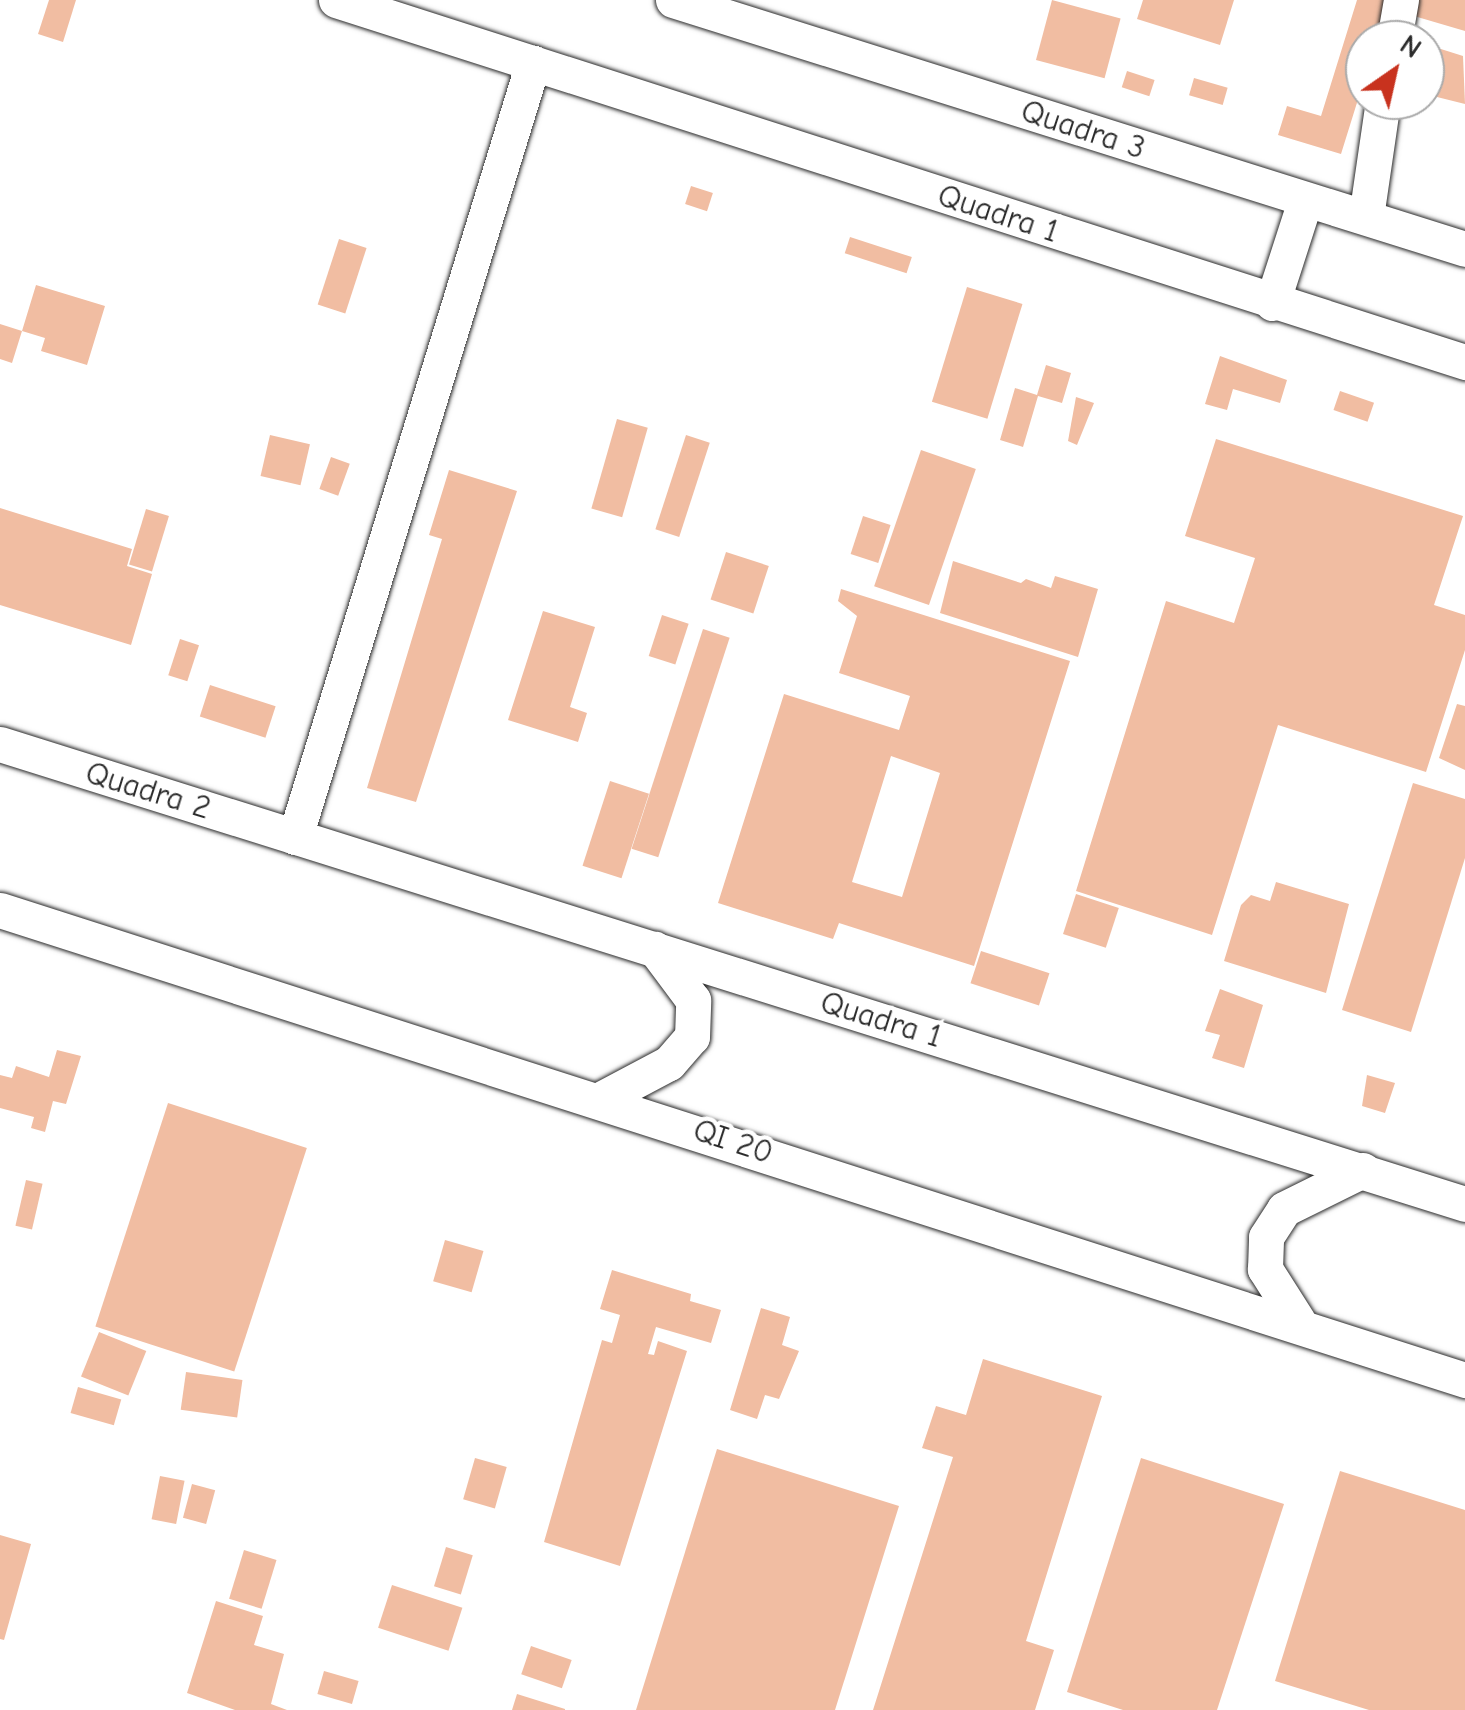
<!DOCTYPE html>
<style>
body{margin:0}
#map{position:relative;width:1465px;height:1710px;overflow:hidden;background:#fff;font-family:"Comic Neue",sans-serif}
div>[style]{position:absolute}
.building>*{inset:0;background:#f1bda2;transform-origin:0 0}
.roads{filter:drop-shadow(0 0 2px #2b2b2b) drop-shadow(0 0 2px #2b2b2b)}
.minor>*{height:35px;margin:-17.5px;padding:0 17.5px;transform-origin:17.5px;border-radius:17.5px;background:#fff}
span{translate:-50% -50%;white-space:nowrap;text-align:center;line-height:1.15;-webkit-text-stroke:9px #fff;paint-order:stroke}
.street-label{font-size:32px;color:#2b2b2b}
.north{position:absolute;left:1345px;top:20px;width:100px;height:100px;box-sizing:border-box;background:#fff;border:2px solid #aaa;border-radius:50%;rotate:34deg;font-size:28px;font-weight:700;line-height:40px;text-align:center;color:#2b2b2b}
.north::after{content:'';display:block;margin:auto;width:35px;height:45px;background:#c8321e;clip-path:polygon(50% 0,100% 100%,50% 72%,0 100%)}
</style>
<div id="map">
<div class="building">
<i style="clip-path:polygon(49px 0,76px 0,63px 42px,38px 34px)"></i>
<i style="left:1052px;top:0;width:71px;height:62px;rotate:15deg"></i>
<i style="clip-path:polygon(1143px 0,1234px 0,1220px 45px,1137px 19px)"></i>
<i style="clip-path:polygon(1357px 0,1389px 0,1376px 40px,1365px 40px,1365px 77px,1341px 154px,1278px 135px,1287px 106px,1321px 116px)"></i>
<i style="clip-path:polygon(1419px 0,1465px 0,1465px 31px,1414px 16px)"></i>
<i style="clip-path:polygon(1425px 44px,1463px 56px,1465px 104px,1425px 94px)"></i>
<i style="left:1127px;top:71px;width:29px;height:17px;rotate:18deg"></i>
<i style="left:1194px;top:78px;width:35px;height:18px;rotate:16deg"></i>
<i style="left:691px;top:186px;width:23px;height:19px;rotate:18deg"></i>
<i style="left:850px;top:237px;width:65px;height:17px;rotate:18deg"></i>
<i style="left:339px;top:239px;width:29px;height:69px;rotate:18deg"></i>
<i style="clip-path:polygon(36px 285px,105px 306px,87px 365px,41px 351px,45px 338px,22px 331px)"></i>
<i style="left:967px;top:287px;width:58px;height:120px;rotate:17deg"></i>
<i style="clip-path:polygon(0 324px,22px 331px,12px 363px,0 359px)"></i>
<i style="clip-path:polygon(1220px 356px,1287px 380px,1280px 403px,1233px 389px,1227px 410px,1205px 404px)"></i>
<i style="clip-path:polygon(1046px 365px,1071px 373px,1062px 403px,1038px 396px,1023px 447px,1000px 440px,1015px 388px,1037px 395px)"></i>
<i style="left:1340px;top:391px;width:36px;height:20px;rotate:19deg"></i>
<i style="clip-path:polygon(1076px 397px,1094px 403px,1077px 445px,1068px 441px)"></i>
<i style="left:617px;top:419px;width:32px;height:93px;rotate:16deg"></i>
<i style="left:270px;top:435px;width:41px;height:42px;rotate:13deg"></i>
<i style="left:686px;top:435px;width:25px;height:99px;rotate:18deg"></i>
<i style="clip-path:polygon(1216px 439px,1463px 516px,1434px 605px,1465px 615px,1465px 650px,1426px 772px,1278px 725px,1212px 935px,1076px 891px,1166px 601px,1234px 623px,1255px 558px,1185px 536px)"></i>
<i style="left:921px;top:450px;width:58px;height:144px;rotate:19deg"></i>
<i style="left:331px;top:457px;width:20px;height:34px;rotate:20deg"></i>
<i style="clip-path:polygon(449px 470px,517px 491px,416px 802px,367px 788px,442px 539px,429px 535px)"></i>
<i style="clip-path:polygon(0 508px,132px 549px,127px 566px,152px 574px,131px 645px,0 605px)"></i>
<i style="left:146px;top:509px;width:24px;height:58px;rotate:17deg"></i>
<i style="left:863px;top:516px;width:29px;height:40px;rotate:18deg"></i>
<i style="left:726px;top:552px;width:45px;height:50px;rotate:18deg"></i>
<i style="clip-path:polygon(953px 561px,1021px 583px,1026px 579px,1051px 588px,1055px 576px,1098px 589px,1078px 657px,940px 613px)"></i>
<i style="clip-path:polygon(evenodd,841px 589px,1070px 661px,974px 966px,839px 923px,833px 939px,718px 903px,784px 694px,899px 730px,910px 696px,839px 673px,857px 616px,838px 601px,841px 589px,891px 756px,940px 773px,902px 897px,852px 882px,891px 756px)"></i>
<i style="clip-path:polygon(543px 611px,595px 627px,570px 707px,587px 713px,578px 742px,508px 720px)"></i>
<i style="left:662px;top:615px;width:28px;height:43px;rotate:18deg"></i>
<i style="left:703px;top:629px;width:28px;height:231px;rotate:18deg"></i>
<i style="left:180px;top:639px;width:20px;height:38px;rotate:18deg"></i>
<i style="left:210px;top:685px;width:69px;height:33px;rotate:18deg"></i>
<i style="clip-path:polygon(1457px 704px,1465px 706px,1465px 770px,1439px 758px)"></i>
<i style="left:610px;top:781px;width:41px;height:89px;rotate:18deg"></i>
<i style="clip-path:polygon(1413px 783px,1465px 799px,1465px 858px,1411px 1032px,1342px 1010px)"></i>
<i style="clip-path:polygon(1276px 882px,1349px 904px,1326px 993px,1224px 961px,1241px 905px,1251px 895px,1270px 901px)"></i>
<i style="left:1076px;top:894px;width:45px;height:42px;rotate:18deg"></i>
<i style="left:981px;top:951px;width:72px;height:34px;rotate:18deg"></i>
<i style="clip-path:polygon(1220px 989px,1263px 1005px,1244px 1068px,1212px 1058px,1220px 1035px,1205px 1031px)"></i>
<i style="clip-path:polygon(57px 1050px,81px 1056px,66px 1104px,53px 1101px,45px 1132px,31px 1128px,34px 1117px,0 1108px,0 1075px,12px 1078px,16px 1066px,49px 1077px)"></i>
<i style="clip-path:polygon(1367px 1075px,1395px 1083px,1385px 1113px,1362px 1106px)"></i>
<i style="left:168px;top:1103px;width:146px;height:235px;rotate:18deg"></i>
<i style="left:26px;top:1180px;width:17px;height:47px;rotate:13deg"></i>
<i style="left:445px;top:1240px;width:40px;height:43px;rotate:16deg"></i>
<i style="clip-path:polygon(612px 1270px,691px 1294px,690px 1301px,721px 1310px,711px 1343px,656px 1327px,648px 1354px,654px 1355px,658px 1341px,687px 1351px,620px 1566px,544px 1542px,602px 1340px,612px 1343px,620px 1315px,600px 1309px)"></i>
<i style="clip-path:polygon(761px 1308px,790px 1317px,782px 1345px,799px 1351px,779px 1399px,765px 1395px,757px 1419px,730px 1410px)"></i>
<i style="left:99px;top:1332px;width:51px;height:48px;rotate:22deg"></i>
<i style="clip-path:polygon(983px 1359px,1102px 1396px,1026px 1641px,1054px 1650px,1035px 1710px,873px 1710px,953px 1457px,922px 1448px,936px 1406px,966px 1415px)"></i>
<i style="left:186px;top:1372px;width:57px;height:38px;rotate:8deg"></i>
<i style="left:78px;top:1387px;width:45px;height:27px;rotate:16deg"></i>
<i style="clip-path:polygon(717px 1449px,899px 1506px,835px 1710px,636px 1710px)"></i>
<i style="left:475px;top:1458px;width:33px;height:43px;rotate:16deg"></i>
<i style="clip-path:polygon(1141px 1458px,1284px 1504px,1217px 1710px,1123px 1710px,1067px 1692px)"></i>
<i style="clip-path:polygon(1340px 1471px,1465px 1510px,1465px 1710px,1369px 1710px,1275px 1681px)"></i>
<i style="left:160px;top:1476px;width:25px;height:44px;rotate:11deg"></i>
<i style="left:192px;top:1484px;width:24px;height:35px;rotate:15deg"></i>
<i style="clip-path:polygon(0 1535px,31px 1544px,4px 1640px,0 1639px)"></i>
<i style="left:446px;top:1547px;width:28px;height:41px;rotate:17deg"></i>
<i style="left:244px;top:1550px;width:34px;height:51px;rotate:17deg"></i>
<i style="left:392px;top:1585px;width:74px;height:45px;rotate:18deg"></i>
<i style="clip-path:polygon(216px 1601px,263px 1616px,254px 1645px,284px 1654px,271px 1704px,287px 1710px,235px 1710px,187px 1693px)"></i>
<i style="left:531px;top:1646px;width:43px;height:30px;rotate:19deg"></i>
<i style="left:324px;top:1671px;width:36px;height:24px;rotate:16deg"></i>
<i style="clip-path:polygon(517px 1694px,565px 1709px,565px 1710px,512px 1710px)"></i>
</div>
<div class="roads">
<div class="minor">
<i style="left:336px;top:0;width:1186px;rotate:17.78deg"></i>
<i style="left:673px;top:0;width:830px;rotate:17.45deg"></i>
<i style="left:1394px;top:40px;width:41px;rotate:-80.1deg"></i>
<i style="left:1366px;top:217px;width:118px;rotate:-81.7deg"></i>
<i style="left:1272px;top:303px;width:107px;rotate:-72.1deg"></i>
<i style="left:0;top:744px;width:1536px;rotate:17.43deg"></i>
<i style="left:295px;top:837px;width:810px;rotate:-72.91deg"></i>
<i style="left:0;top:910px;width:1539px;rotate:17.79deg"></i>
<i style="left:599px;top:1100px;width:79px;rotate:-27.9deg"></i>
<i style="left:669px;top:1063px;width:35px;rotate:-49deg"></i>
<i style="left:692px;top:1037px;width:37px;rotate:-88deg"></i>
<i style="left:693px;top:1000px;width:64px;rotate:-126.7deg"></i>
<i style="left:1298px;top:1321px;width:62px;rotate:-122.4deg"></i>
<i style="left:1265px;top:1269px;width:32px;rotate:-88deg"></i>
<i style="left:1266px;top:1237px;width:33px;rotate:-57deg"></i>
<i style="left:1284px;top:1209px;width:88px;rotate:-26.3deg"></i>
</div>
</div>
<div class="street-label">
<span style="left:1083px;top:130px;rotate:18deg">Quadra 3</span>
<span style="left:998px;top:214px;rotate:18deg">Quadra 1</span>
<span style="left:148px;top:791px;rotate:17deg">Quadra 2</span>
<span style="left:881px;top:1020px;rotate:17deg">Quadra 1</span>
<span style="left:733px;top:1142px;rotate:18deg">QI 20</span>
</div>
<div class="north">N</div>
</div>
